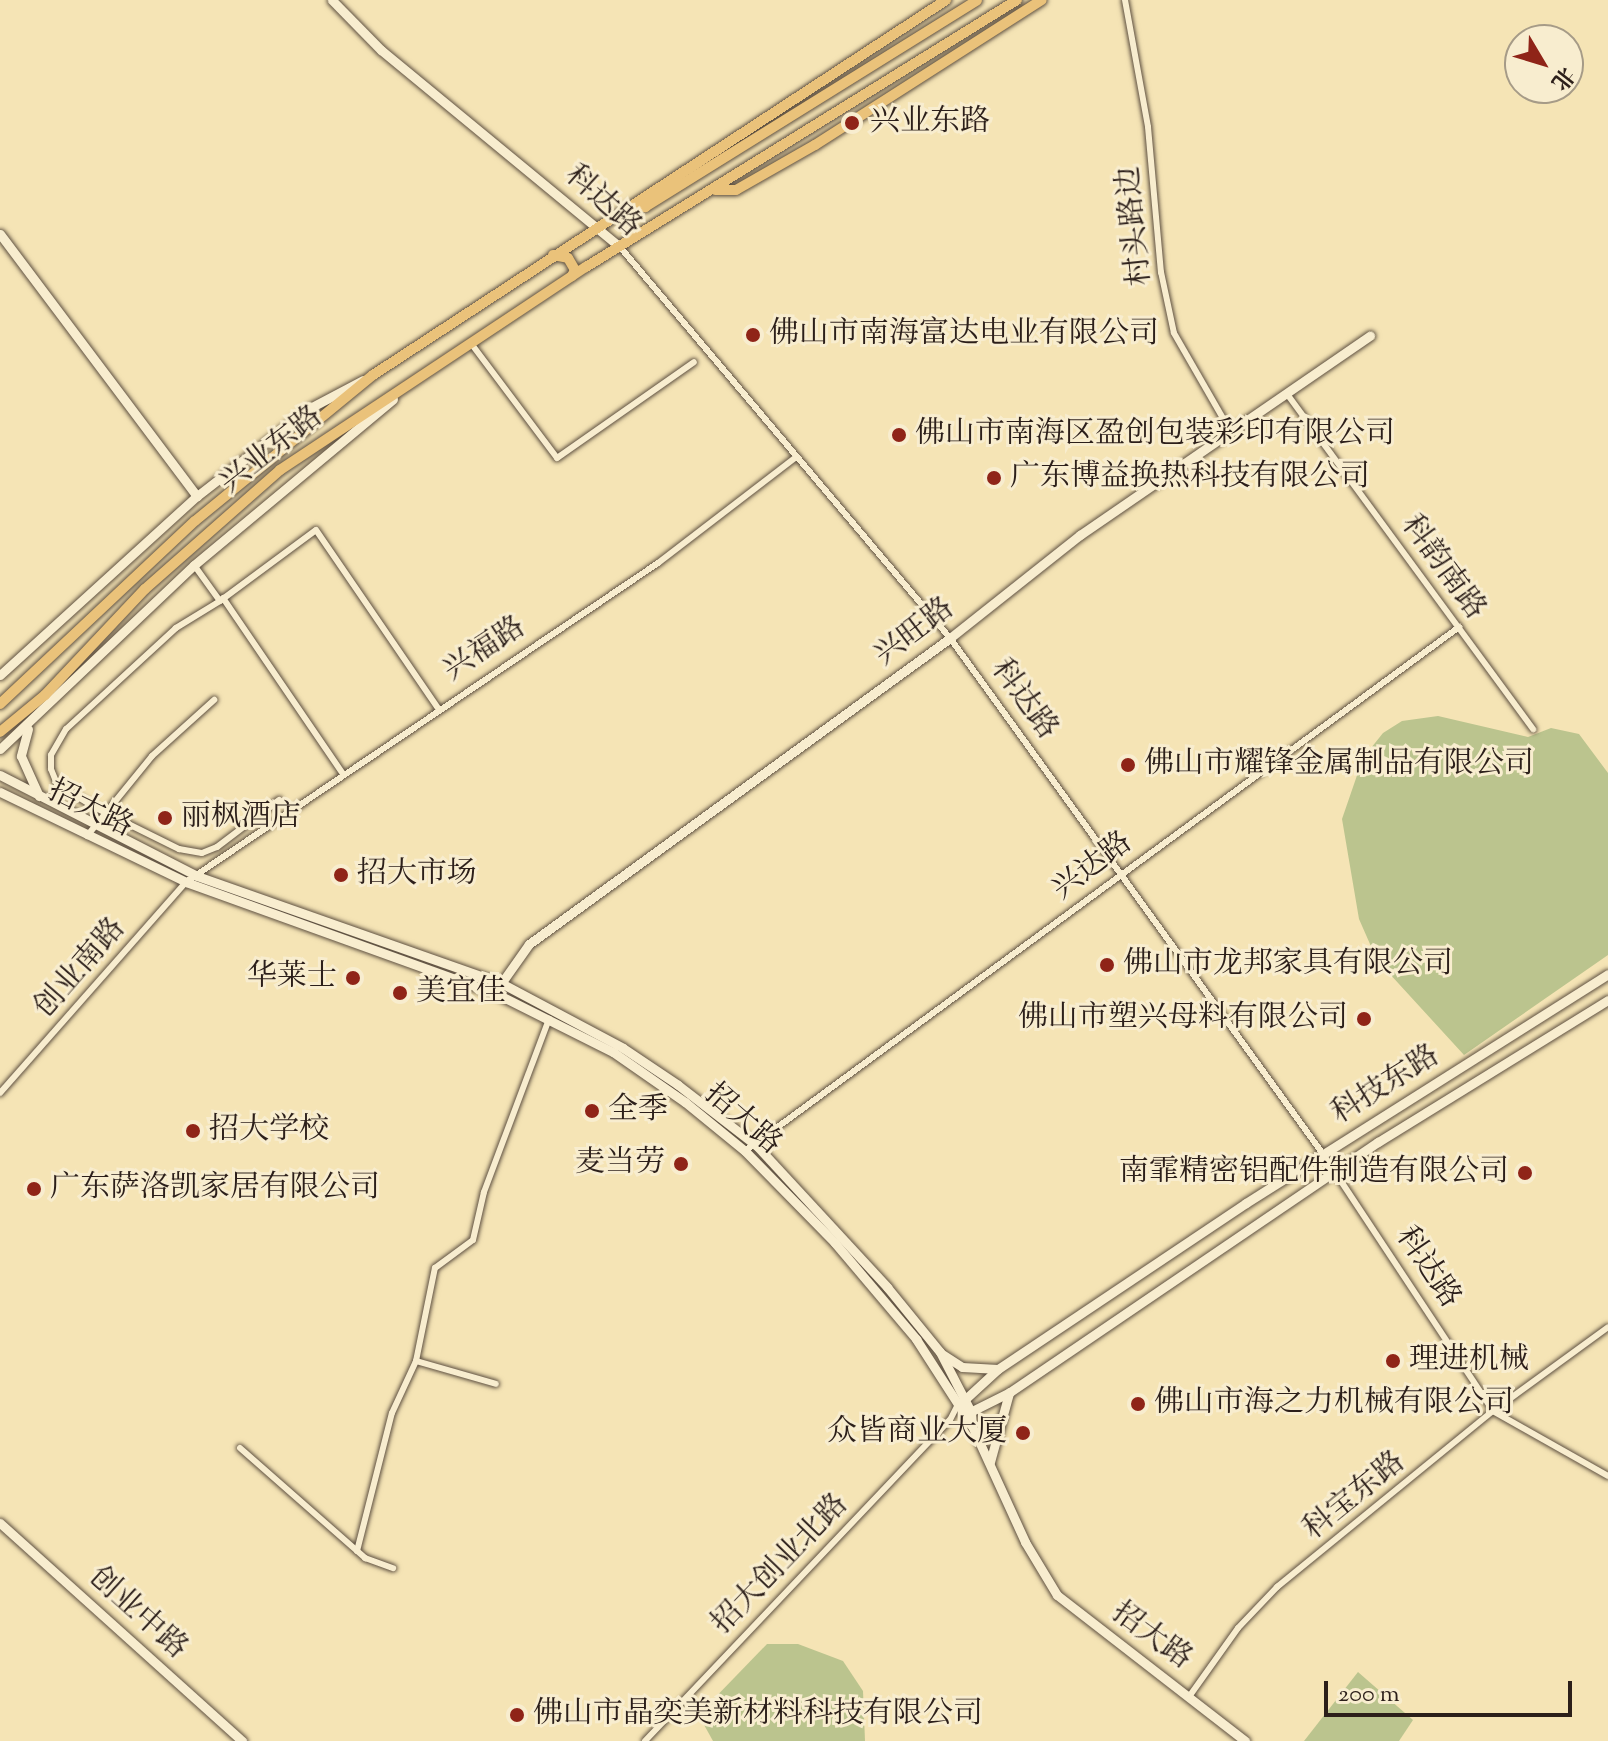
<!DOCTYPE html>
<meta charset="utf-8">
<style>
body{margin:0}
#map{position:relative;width:1608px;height:1741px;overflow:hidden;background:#f5e4b5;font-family:"Sorts Mill Goudy","Noto Serif SC",serif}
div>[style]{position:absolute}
.green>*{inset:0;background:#bbc48e}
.roads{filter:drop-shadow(0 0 2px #5e5041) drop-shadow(0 0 2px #5e5041)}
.street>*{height:6px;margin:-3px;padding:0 3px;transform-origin:3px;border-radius:3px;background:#f8edcf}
.secondary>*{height:9px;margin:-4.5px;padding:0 4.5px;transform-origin:4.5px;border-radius:4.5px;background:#f8edcf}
.primary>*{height:10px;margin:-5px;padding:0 5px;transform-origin:5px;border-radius:5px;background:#eac27a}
.dots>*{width:22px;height:22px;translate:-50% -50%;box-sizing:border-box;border:4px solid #f8edcf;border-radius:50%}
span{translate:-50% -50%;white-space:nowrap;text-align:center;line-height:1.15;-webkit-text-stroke:6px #f8edcf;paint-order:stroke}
.poi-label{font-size:30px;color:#2c1f1a}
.left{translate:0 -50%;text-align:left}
.right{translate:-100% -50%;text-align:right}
.street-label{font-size:30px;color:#2c1f1a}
.north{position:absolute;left:1504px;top:24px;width:80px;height:80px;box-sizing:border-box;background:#f8edcf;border:2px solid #a69b87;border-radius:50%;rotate:128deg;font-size:22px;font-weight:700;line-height:32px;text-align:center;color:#2c1f1a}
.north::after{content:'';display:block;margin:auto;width:28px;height:36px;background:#8f2418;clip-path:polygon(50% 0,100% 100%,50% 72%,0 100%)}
.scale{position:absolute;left:1324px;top:1681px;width:248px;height:36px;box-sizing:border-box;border:4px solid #2c1f1a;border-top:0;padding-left:10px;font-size:24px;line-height:28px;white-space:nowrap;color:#2c1f1a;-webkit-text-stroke:6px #f8edcf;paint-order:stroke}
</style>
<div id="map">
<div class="green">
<i style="clip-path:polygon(1438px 716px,1528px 737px,1551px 728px,1579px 734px,1608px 773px,1608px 955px,1464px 1055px,1377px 960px,1359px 919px,1342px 819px,1363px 758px,1383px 733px,1402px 721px)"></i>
<i style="clip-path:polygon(767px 1644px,798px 1644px,843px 1661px,863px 1691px,865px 1741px,713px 1741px,703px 1723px,706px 1707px)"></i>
<i style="clip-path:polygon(1358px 1672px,1413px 1720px,1399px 1741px,1304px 1741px)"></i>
</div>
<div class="roads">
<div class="street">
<i style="left:1125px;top:0;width:129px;rotate:79.7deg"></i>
<i style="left:1148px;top:127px;width:146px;rotate:84.9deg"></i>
<i style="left:1161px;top:272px;width:62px;rotate:78deg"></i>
<i style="left:1174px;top:333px;width:114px;rotate:60.1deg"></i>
<i style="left:620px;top:247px;width:512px;rotate:49.84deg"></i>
<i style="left:950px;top:638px;width:637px;rotate:54.14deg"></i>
<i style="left:1323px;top:1154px;width:308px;rotate:56.5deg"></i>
<i style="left:1493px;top:1411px;width:132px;rotate:29.5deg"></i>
<i style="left:470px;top:342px;width:145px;rotate:53.1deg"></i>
<i style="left:557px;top:458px;width:167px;rotate:-35deg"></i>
<i style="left:1287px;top:394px;width:416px;rotate:53.7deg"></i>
<i style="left:194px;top:565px;width:44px;rotate:54.2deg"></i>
<i style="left:220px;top:601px;width:119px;rotate:-36.5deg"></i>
<i style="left:316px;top:530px;width:216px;rotate:55.6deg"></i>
<i style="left:223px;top:598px;width:213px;rotate:55.7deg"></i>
<i style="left:220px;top:601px;width:52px;rotate:148.5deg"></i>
<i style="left:176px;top:628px;width:149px;rotate:137.4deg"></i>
<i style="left:66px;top:729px;width:30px;rotate:120deg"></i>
<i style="left:51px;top:755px;width:14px;rotate:90deg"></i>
<i style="left:51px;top:769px;width:16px;rotate:68deg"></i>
<i style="left:57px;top:784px;width:46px;rotate:31.6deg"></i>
<i style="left:96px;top:808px;width:93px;rotate:26.3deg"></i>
<i style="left:179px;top:849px;width:23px;rotate:10deg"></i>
<i style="left:202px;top:853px;width:16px;rotate:-22deg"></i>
<i style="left:217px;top:847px;width:78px;rotate:-37.2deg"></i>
<i style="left:87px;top:836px;width:103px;rotate:-50.9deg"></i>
<i style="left:152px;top:756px;width:84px;rotate:-42.1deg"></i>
<i style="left:0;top:1093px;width:281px;rotate:-48.6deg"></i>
<i style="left:186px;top:882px;width:570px;rotate:-34.05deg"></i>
<i style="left:658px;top:563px;width:173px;rotate:-37.5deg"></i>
<i style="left:745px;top:1151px;width:886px;rotate:-36.27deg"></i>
<i style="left:416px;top:1361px;width:83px;rotate:16deg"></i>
<i style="left:240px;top:1448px;width:167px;rotate:41.3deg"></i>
<i style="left:365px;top:1558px;width:30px;rotate:20deg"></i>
<i style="left:357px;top:1551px;width:142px;rotate:-75.8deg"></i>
<i style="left:392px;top:1413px;width:57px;rotate:-65.2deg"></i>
<i style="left:416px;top:1361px;width:95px;rotate:-78.5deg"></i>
<i style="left:435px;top:1268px;width:47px;rotate:-36.4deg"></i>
<i style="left:473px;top:1240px;width:49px;rotate:-77.1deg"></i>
<i style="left:484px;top:1192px;width:185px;rotate:-69.4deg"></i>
<i style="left:1191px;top:1694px;width:81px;rotate:-54.5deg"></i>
<i style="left:1238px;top:1628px;width:57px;rotate:-46.4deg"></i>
<i style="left:1277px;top:1587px;width:279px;rotate:-39.2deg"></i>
<i style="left:1493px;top:1411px;width:142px;rotate:-36.1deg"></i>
<i style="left:645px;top:1741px;width:443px;rotate:-46.5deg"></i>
<i style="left:950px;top:1420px;width:16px;rotate:-63deg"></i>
</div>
<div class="secondary">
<i style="left:332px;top:0;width:70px;rotate:45.6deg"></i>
<i style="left:381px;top:50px;width:310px;rotate:39.5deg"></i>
<i style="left:0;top:234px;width:328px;rotate:53.1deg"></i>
<i style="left:0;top:675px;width:266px;rotate:-42.3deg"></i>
<i style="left:197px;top:496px;width:143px;rotate:-37.9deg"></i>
<i style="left:310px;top:408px;width:60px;rotate:-27.8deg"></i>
<i style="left:28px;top:729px;width:28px;rotate:105deg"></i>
<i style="left:21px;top:756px;width:44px;rotate:65.8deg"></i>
<i style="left:0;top:749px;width:267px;rotate:-43.5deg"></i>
<i style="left:194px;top:565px;width:259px;rotate:-39.8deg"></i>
<i style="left:0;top:775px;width:221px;rotate:27.1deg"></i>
<i style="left:197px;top:876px;width:322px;rotate:19.4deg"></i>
<i style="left:501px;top:983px;width:138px;rotate:28deg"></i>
<i style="left:623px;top:1048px;width:66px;rotate:33.9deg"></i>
<i style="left:678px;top:1085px;width:100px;rotate:37.7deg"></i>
<i style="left:757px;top:1146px;width:192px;rotate:47.3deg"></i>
<i style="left:887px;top:1287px;width:84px;rotate:50.8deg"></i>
<i style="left:940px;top:1352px;width:68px;rotate:62.7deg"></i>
<i style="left:971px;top:1412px;width:14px;rotate:86deg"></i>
<i style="left:0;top:792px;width:207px;rotate:25.8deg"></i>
<i style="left:186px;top:882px;width:331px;rotate:19.8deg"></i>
<i style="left:497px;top:994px;width:130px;rotate:26.6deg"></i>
<i style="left:613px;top:1052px;width:88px;rotate:34.8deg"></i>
<i style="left:685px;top:1102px;width:77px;rotate:39.2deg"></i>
<i style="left:745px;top:1151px;width:129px;rotate:45.6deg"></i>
<i style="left:835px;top:1243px;width:126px;rotate:49.8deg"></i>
<i style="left:916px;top:1339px;width:103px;rotate:57.2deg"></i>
<i style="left:972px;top:1426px;width:128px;rotate:65.4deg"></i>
<i style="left:1025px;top:1542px;width:62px;rotate:58.9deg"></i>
<i style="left:1057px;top:1595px;width:238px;rotate:37.8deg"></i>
<i style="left:500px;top:985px;width:50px;rotate:-54.7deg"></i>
<i style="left:529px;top:944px;width:520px;rotate:-36.01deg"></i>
<i style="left:950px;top:638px;width:166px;rotate:-38.4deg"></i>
<i style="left:1080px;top:535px;width:352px;rotate:-34.5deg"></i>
<i style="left:942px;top:1354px;width:24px;rotate:33deg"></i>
<i style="left:962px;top:1367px;width:36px;rotate:3deg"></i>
<i style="left:961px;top:1403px;width:50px;rotate:-42.6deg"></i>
<i style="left:998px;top:1369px;width:298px;rotate:-33.8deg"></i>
<i style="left:1246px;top:1203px;width:428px;rotate:-32.3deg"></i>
<i style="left:968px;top:1413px;width:47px;rotate:-26.6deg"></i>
<i style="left:1010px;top:1392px;width:445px;rotate:-34.2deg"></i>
<i style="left:1378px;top:1142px;width:270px;rotate:-31.7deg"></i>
<i style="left:990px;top:1462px;width:72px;rotate:-74.6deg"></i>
<i style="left:0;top:1523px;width:326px;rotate:42deg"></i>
</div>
<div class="primary">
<i style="left:715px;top:190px;width:21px"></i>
<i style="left:736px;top:190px;width:91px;rotate:-29.7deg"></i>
<i style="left:815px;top:145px;width:269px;rotate:-32.6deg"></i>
<i style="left:637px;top:204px;width:9px;rotate:21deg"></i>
<i style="left:645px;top:207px;width:391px;rotate:-31.9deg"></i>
<i style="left:553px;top:255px;width:15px;rotate:11deg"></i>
<i style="left:568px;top:258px;width:14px;rotate:60deg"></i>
<i style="left:575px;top:270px;width:7px;rotate:117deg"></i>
<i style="left:0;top:704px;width:267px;rotate:-43.2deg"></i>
<i style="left:195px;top:521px;width:230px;rotate:-39.4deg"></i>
<i style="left:373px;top:375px;width:685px;rotate:-33.2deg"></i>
<i style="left:0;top:732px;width:58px;rotate:-39.4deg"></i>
<i style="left:45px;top:695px;width:146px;rotate:-46.7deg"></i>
<i style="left:145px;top:589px;width:180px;rotate:-41.4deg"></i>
<i style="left:280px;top:470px;width:367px;rotate:-33.6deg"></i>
<i style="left:586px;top:267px;width:507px;rotate:-31.78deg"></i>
</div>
</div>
<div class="dots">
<i style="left:852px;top:123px;background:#8f2418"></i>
<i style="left:753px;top:335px;background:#8f2418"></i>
<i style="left:899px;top:435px;background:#8f2418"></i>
<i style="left:994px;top:478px;background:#8f2418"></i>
<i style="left:1128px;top:765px;background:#8f2418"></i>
<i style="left:165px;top:818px;background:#8f2418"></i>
<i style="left:341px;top:875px;background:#8f2418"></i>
<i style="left:1107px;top:965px;background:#8f2418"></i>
<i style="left:353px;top:978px;background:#8f2418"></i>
<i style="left:400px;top:993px;background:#8f2418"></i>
<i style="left:1364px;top:1019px;background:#8f2418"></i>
<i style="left:592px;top:1111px;background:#8f2418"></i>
<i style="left:193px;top:1131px;background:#8f2418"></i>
<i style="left:681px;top:1164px;background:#8f2418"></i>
<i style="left:1525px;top:1173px;background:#8f2418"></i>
<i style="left:34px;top:1189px;background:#8f2418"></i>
<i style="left:1393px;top:1361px;background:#8f2418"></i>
<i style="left:1138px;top:1404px;background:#8f2418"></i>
<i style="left:1023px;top:1433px;background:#8f2418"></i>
<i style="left:517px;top:1715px;background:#8f2418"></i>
</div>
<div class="poi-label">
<span class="left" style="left:870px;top:123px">兴业东路</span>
<span class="left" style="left:769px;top:335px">佛山市南海富达电业有限公司</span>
<span class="left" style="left:915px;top:435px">佛山市南海区盈创包装彩印有限公司</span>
<span class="left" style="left:1010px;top:478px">广东博益换热科技有限公司</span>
<span class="left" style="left:1144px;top:765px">佛山市耀锋金属制品有限公司</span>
<span class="left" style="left:181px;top:818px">丽枫酒店</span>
<span class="left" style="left:357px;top:875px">招大市场</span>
<span class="left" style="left:1123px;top:965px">佛山市龙邦家具有限公司</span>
<span class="right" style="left:337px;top:978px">华莱士</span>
<span class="left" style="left:416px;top:993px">美宜佳</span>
<span class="right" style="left:1348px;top:1019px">佛山市塑兴母料有限公司</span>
<span class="left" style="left:608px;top:1111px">全季</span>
<span class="left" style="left:209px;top:1131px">招大学校</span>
<span class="right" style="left:665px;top:1164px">麦当劳</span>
<span class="right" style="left:1509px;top:1173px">南霏精密铝配件制造有限公司</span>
<span class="left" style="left:50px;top:1189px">广东萨洛凯家居有限公司</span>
<span class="left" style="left:1409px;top:1361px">理进机械</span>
<span class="left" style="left:1154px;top:1404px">佛山市海之力机械有限公司</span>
<span class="right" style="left:1007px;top:1433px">众皆商业大厦</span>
<span class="left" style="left:533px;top:1715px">佛山市晶奕美新材料科技有限公司</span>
</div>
<div class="street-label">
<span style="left:602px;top:202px;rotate:42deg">科达路</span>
<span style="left:1136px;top:226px;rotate:-96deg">村头路边</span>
<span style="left:272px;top:451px;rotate:-38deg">兴业东路</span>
<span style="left:1442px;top:568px;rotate:54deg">科韵南路</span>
<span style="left:915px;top:633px;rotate:-37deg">兴旺路</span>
<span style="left:485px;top:650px;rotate:-33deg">兴福路</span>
<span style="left:1023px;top:700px;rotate:54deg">科达路</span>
<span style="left:90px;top:810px;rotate:26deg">招大路</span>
<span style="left:1093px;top:867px;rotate:-37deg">兴达路</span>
<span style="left:81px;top:969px;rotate:-49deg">创业南路</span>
<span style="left:1386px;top:1086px;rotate:-32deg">科技东路</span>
<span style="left:742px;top:1120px;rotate:41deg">招大路</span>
<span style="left:1427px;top:1268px;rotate:56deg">科达路</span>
<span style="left:1355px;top:1497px;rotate:-39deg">科宝东路</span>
<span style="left:781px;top:1565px;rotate:-46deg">招大创业北路</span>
<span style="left:137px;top:1614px;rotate:42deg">创业中路</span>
<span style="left:1151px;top:1637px;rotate:36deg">招大路</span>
</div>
<div class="north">北</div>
<div class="scale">200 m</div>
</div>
